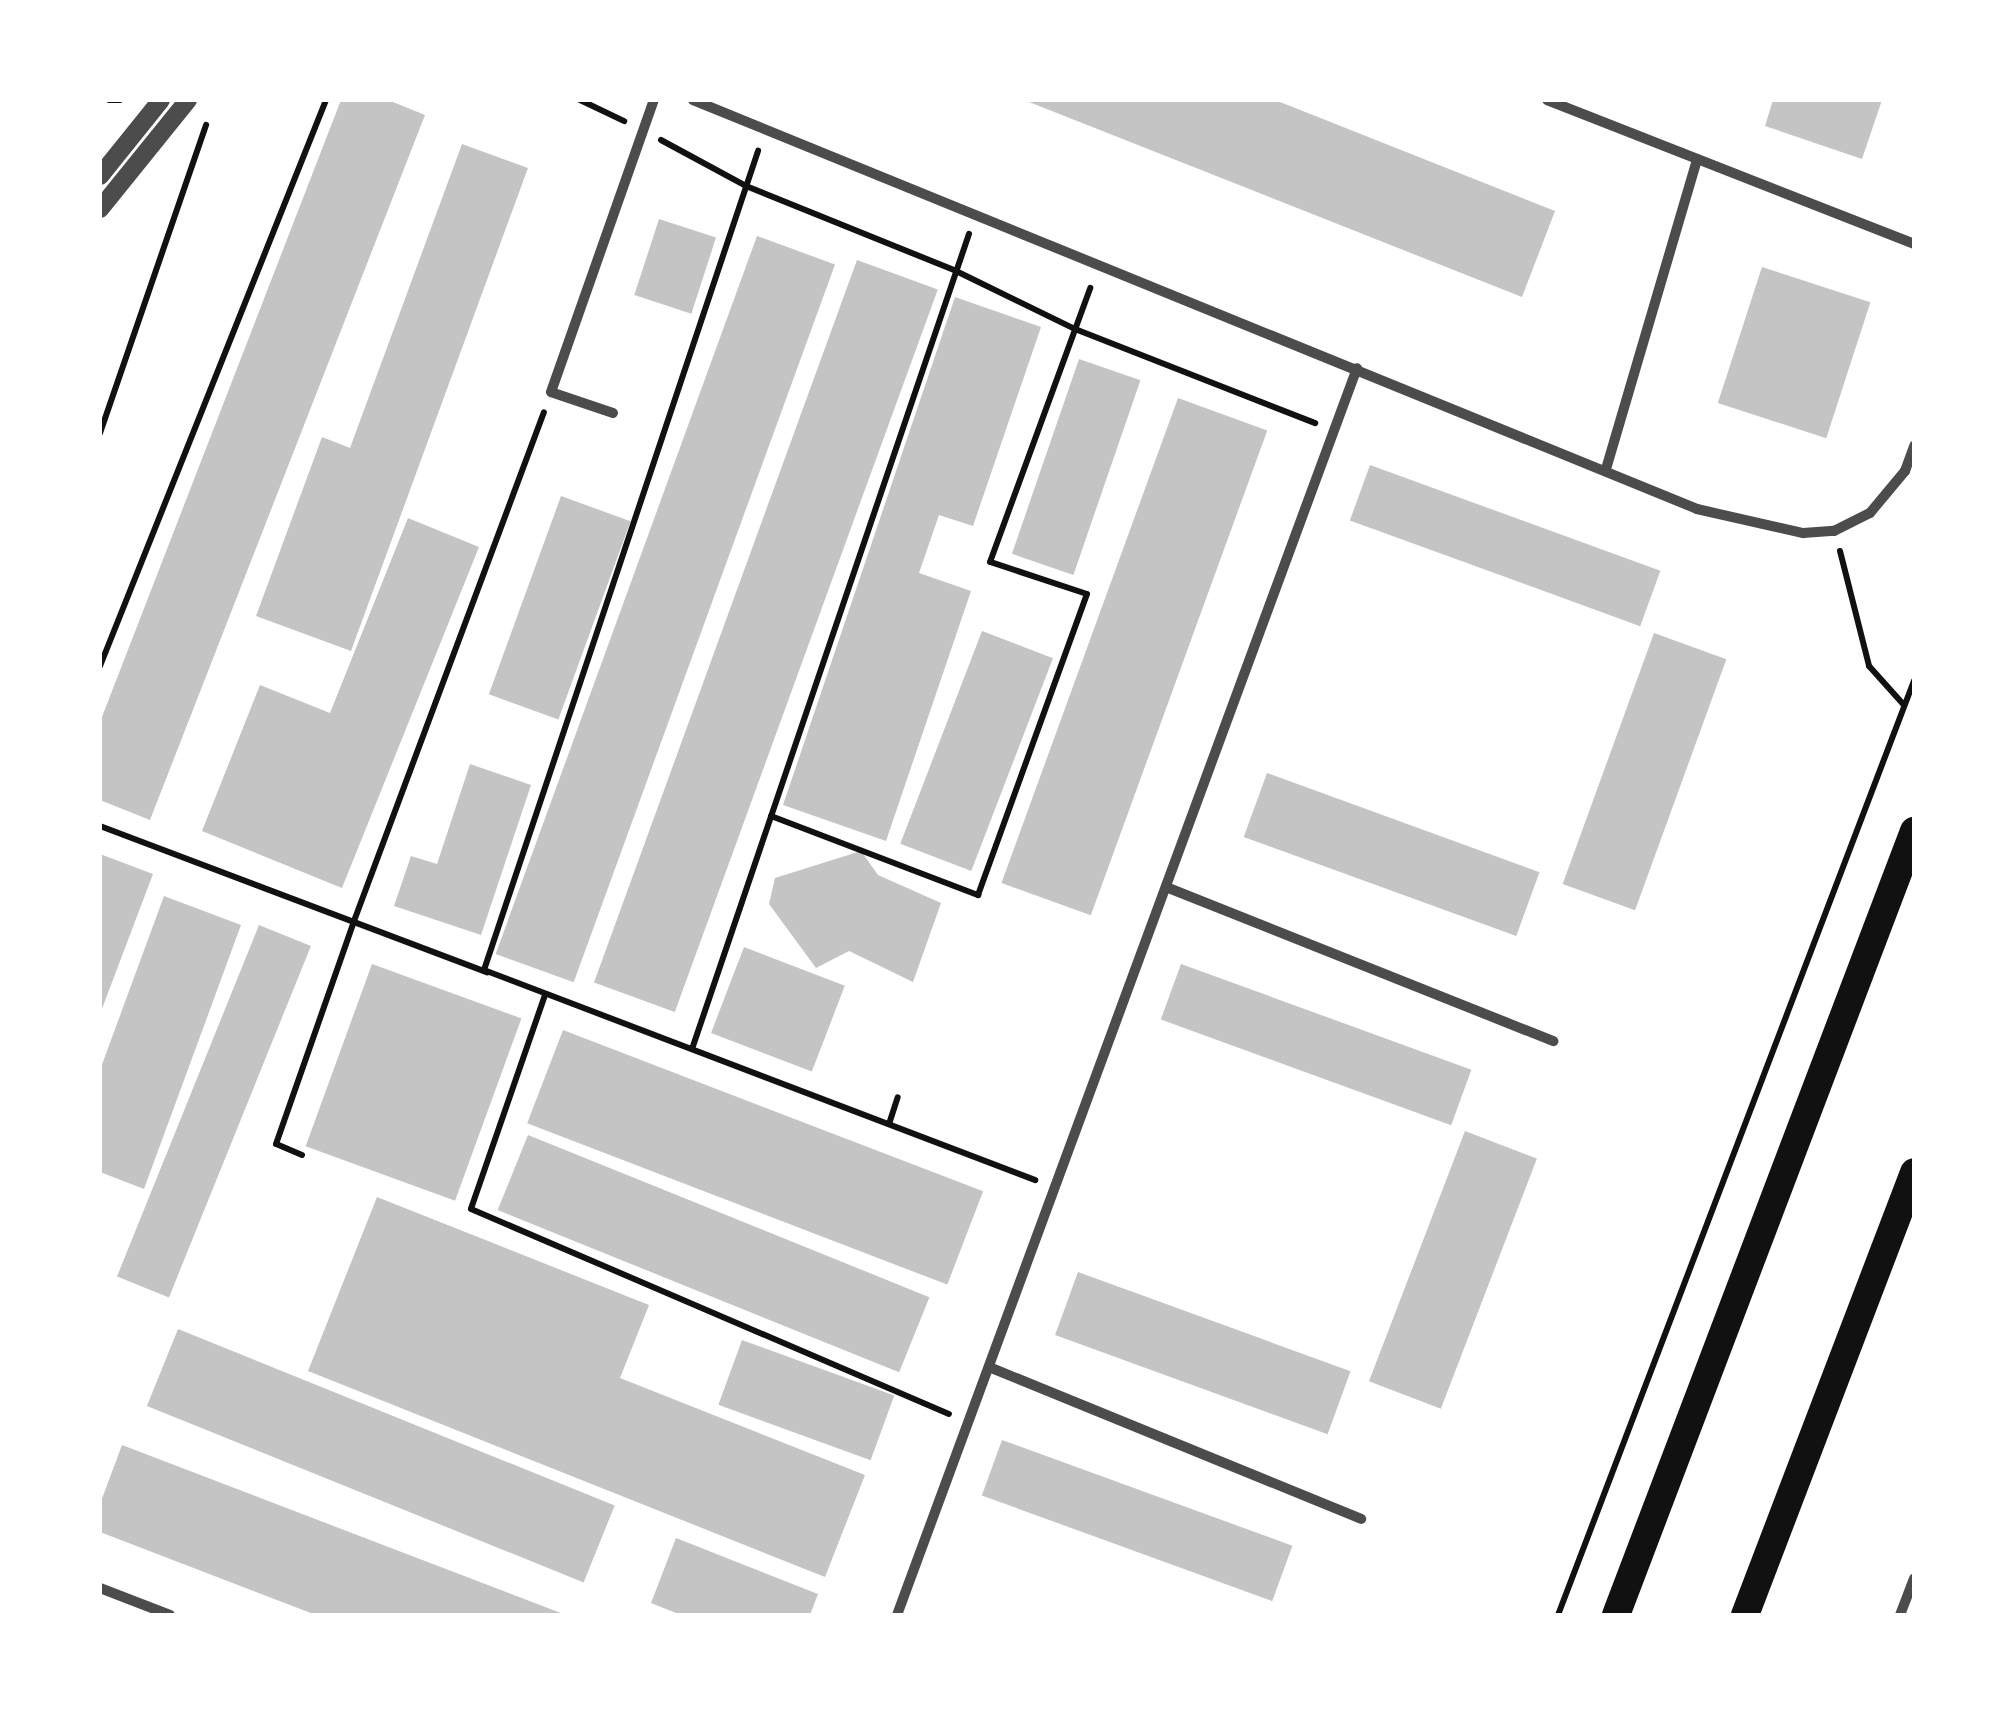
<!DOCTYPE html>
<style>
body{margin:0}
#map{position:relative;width:2014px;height:1715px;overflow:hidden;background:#fff;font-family:Manrope,sans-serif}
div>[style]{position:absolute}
.building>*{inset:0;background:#c4c4c4;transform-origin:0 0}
.path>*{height:6px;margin:-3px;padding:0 3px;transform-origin:3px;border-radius:3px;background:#111}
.minor>*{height:10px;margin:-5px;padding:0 5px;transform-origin:5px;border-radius:5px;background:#4c4c4c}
.tertiary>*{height:18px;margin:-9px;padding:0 9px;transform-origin:9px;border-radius:9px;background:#4c4c4c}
.trunk>*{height:28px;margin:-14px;padding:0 14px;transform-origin:14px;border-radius:14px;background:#111}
span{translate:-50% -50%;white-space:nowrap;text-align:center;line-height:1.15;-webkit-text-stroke:9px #fff;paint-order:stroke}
.frame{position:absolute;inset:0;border:102px solid #fff;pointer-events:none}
</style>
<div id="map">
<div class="building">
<i style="clip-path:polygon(341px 100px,388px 100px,425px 115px,150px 820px,100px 800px,100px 722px)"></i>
<i style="clip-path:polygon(1024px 100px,1275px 100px,1555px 211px,1522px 297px)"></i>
<i style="clip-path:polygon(1773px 100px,1882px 100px,1862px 159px,1765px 126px)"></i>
<i style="clip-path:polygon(462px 144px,528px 168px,351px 651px,256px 616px,322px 437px,350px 448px)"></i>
<i style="left:659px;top:219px;width:60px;height:80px;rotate:18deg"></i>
<i style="left:757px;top:236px;width:83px;height:764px;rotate:20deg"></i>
<i style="left:857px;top:260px;width:86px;height:769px;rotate:20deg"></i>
<i style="left:1762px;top:267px;width:114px;height:143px;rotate:18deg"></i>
<i style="clip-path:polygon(955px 297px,1041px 327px,973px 526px,939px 515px,919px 573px,971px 591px,886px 841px,783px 805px)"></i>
<i style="left:1079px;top:359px;width:65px;height:206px;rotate:19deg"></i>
<i style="left:1178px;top:398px;width:95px;height:516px;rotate:20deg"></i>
<i style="left:1370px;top:465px;width:309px;height:59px;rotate:20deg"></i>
<i style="left:561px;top:496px;width:74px;height:211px;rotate:20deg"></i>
<i style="clip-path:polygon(408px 518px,479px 547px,342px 888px,202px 831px,260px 685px,330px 713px)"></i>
<i style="left:982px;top:631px;width:76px;height:228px;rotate:21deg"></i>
<i style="left:1654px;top:633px;width:77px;height:267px;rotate:20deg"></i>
<i style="clip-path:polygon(470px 764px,531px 785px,481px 935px,394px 906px,411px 856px,437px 864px)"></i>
<i style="left:1267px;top:773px;width:290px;height:68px;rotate:20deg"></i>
<i style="clip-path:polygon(861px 851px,878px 875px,941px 903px,913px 982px,849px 951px,816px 968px,769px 904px,775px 878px)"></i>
<i style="clip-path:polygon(100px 854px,153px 874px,100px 1014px)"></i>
<i style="clip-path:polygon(164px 896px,241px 925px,144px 1189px,100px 1172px,100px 1070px)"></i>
<i style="left:259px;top:925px;width:56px;height:379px;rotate:22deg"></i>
<i style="left:744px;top:947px;width:108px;height:92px;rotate:21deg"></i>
<i style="left:372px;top:964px;width:159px;height:194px;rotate:20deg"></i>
<i style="left:1181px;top:964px;width:309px;height:59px;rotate:20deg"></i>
<i style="left:563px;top:1030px;width:450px;height:100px;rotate:21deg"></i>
<i style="left:1465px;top:1131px;width:77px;height:268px;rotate:21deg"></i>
<i style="left:528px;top:1135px;width:433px;height:81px;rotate:22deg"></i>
<i style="clip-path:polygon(377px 1197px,649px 1305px,620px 1378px,865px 1475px,825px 1577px,308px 1371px)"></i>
<i style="left:1078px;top:1272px;width:290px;height:67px;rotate:20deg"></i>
<i style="left:178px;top:1329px;width:471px;height:83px;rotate:22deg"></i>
<i style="left:742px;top:1340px;width:162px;height:69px;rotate:20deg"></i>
<i style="left:1002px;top:1440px;width:309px;height:59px;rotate:20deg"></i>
<i style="clip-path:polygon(122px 1445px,566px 1615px,316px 1615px,100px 1532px,100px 1504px)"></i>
<i style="clip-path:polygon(676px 1538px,818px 1594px,810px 1615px,681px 1615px,651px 1603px)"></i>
</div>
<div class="path">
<i style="left:109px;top:100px;width:11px"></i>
<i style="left:580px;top:100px;width:49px;rotate:25.5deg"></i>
<i style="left:661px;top:140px;width:97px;rotate:28.4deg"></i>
<i style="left:746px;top:186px;width:227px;rotate:22deg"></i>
<i style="left:956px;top:271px;width:132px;rotate:26deg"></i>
<i style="left:1075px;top:329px;width:258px;rotate:21.4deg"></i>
<i style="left:100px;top:433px;width:326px;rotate:-71deg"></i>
<i style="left:1840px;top:551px;width:119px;rotate:75.8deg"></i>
<i style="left:1869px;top:666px;width:52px;rotate:48.1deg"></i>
<i style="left:100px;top:666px;width:609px;rotate:-68.23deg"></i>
<i style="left:771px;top:816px;width:222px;rotate:20.9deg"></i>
<i style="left:978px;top:895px;width:320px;rotate:-70.1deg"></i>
<i style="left:1087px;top:594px;width:102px;rotate:-161.7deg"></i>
<i style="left:990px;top:562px;width:292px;rotate:-69.9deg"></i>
<i style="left:100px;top:826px;width:414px;rotate:20.7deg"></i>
<i style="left:484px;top:970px;width:864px;rotate:-71.5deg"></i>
<i style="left:484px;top:970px;width:590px;rotate:20.86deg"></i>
<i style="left:545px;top:995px;width:226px;rotate:109.1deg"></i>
<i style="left:471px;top:1209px;width:520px;rotate:23.21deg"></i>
<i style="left:692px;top:1049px;width:861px;rotate:-71.23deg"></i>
<i style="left:889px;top:1124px;width:28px;rotate:-72deg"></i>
<i style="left:302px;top:1155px;width:28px;rotate:-157deg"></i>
<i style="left:276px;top:1144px;width:236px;rotate:-70.7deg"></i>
<i style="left:354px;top:921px;width:543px;rotate:-69.53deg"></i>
<i style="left:1558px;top:1615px;width:1000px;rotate:-69.14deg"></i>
</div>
<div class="minor">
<i style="left:693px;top:100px;width:1084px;rotate:22.16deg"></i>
<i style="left:1697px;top:509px;width:109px;rotate:12.8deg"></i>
<i style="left:1803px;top:533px;width:31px;rotate:-4deg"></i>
<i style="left:1834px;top:531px;width:40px;rotate:-26.6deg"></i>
<i style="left:1870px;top:513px;width:55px;rotate:-50.2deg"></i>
<i style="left:1905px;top:471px;width:27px;rotate:-70deg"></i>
<i style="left:1547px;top:100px;width:394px;rotate:21.4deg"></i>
<i style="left:613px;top:413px;width:65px;rotate:-161.3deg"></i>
<i style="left:551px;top:392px;width:310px;rotate:-70.6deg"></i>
<i style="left:1606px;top:469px;width:323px;rotate:-73.6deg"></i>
<i style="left:1166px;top:887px;width:417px;rotate:21.7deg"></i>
<i style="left:989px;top:1367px;width:402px;rotate:22.2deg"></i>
<i style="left:100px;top:1588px;width:75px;rotate:21.1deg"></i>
<i style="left:897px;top:1615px;width:1329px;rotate:-69.75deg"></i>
<i style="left:1900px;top:1615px;width:39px;rotate:-69deg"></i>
</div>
<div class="tertiary">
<i style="left:100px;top:176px;width:97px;rotate:-51.2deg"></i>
<i style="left:100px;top:209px;width:140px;rotate:-51.1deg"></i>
</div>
<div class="trunk">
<i style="left:1616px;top:1615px;width:839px;rotate:-69.19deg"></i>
<i style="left:1745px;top:1615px;width:474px;rotate:-69.1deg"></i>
</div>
<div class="frame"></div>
</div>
